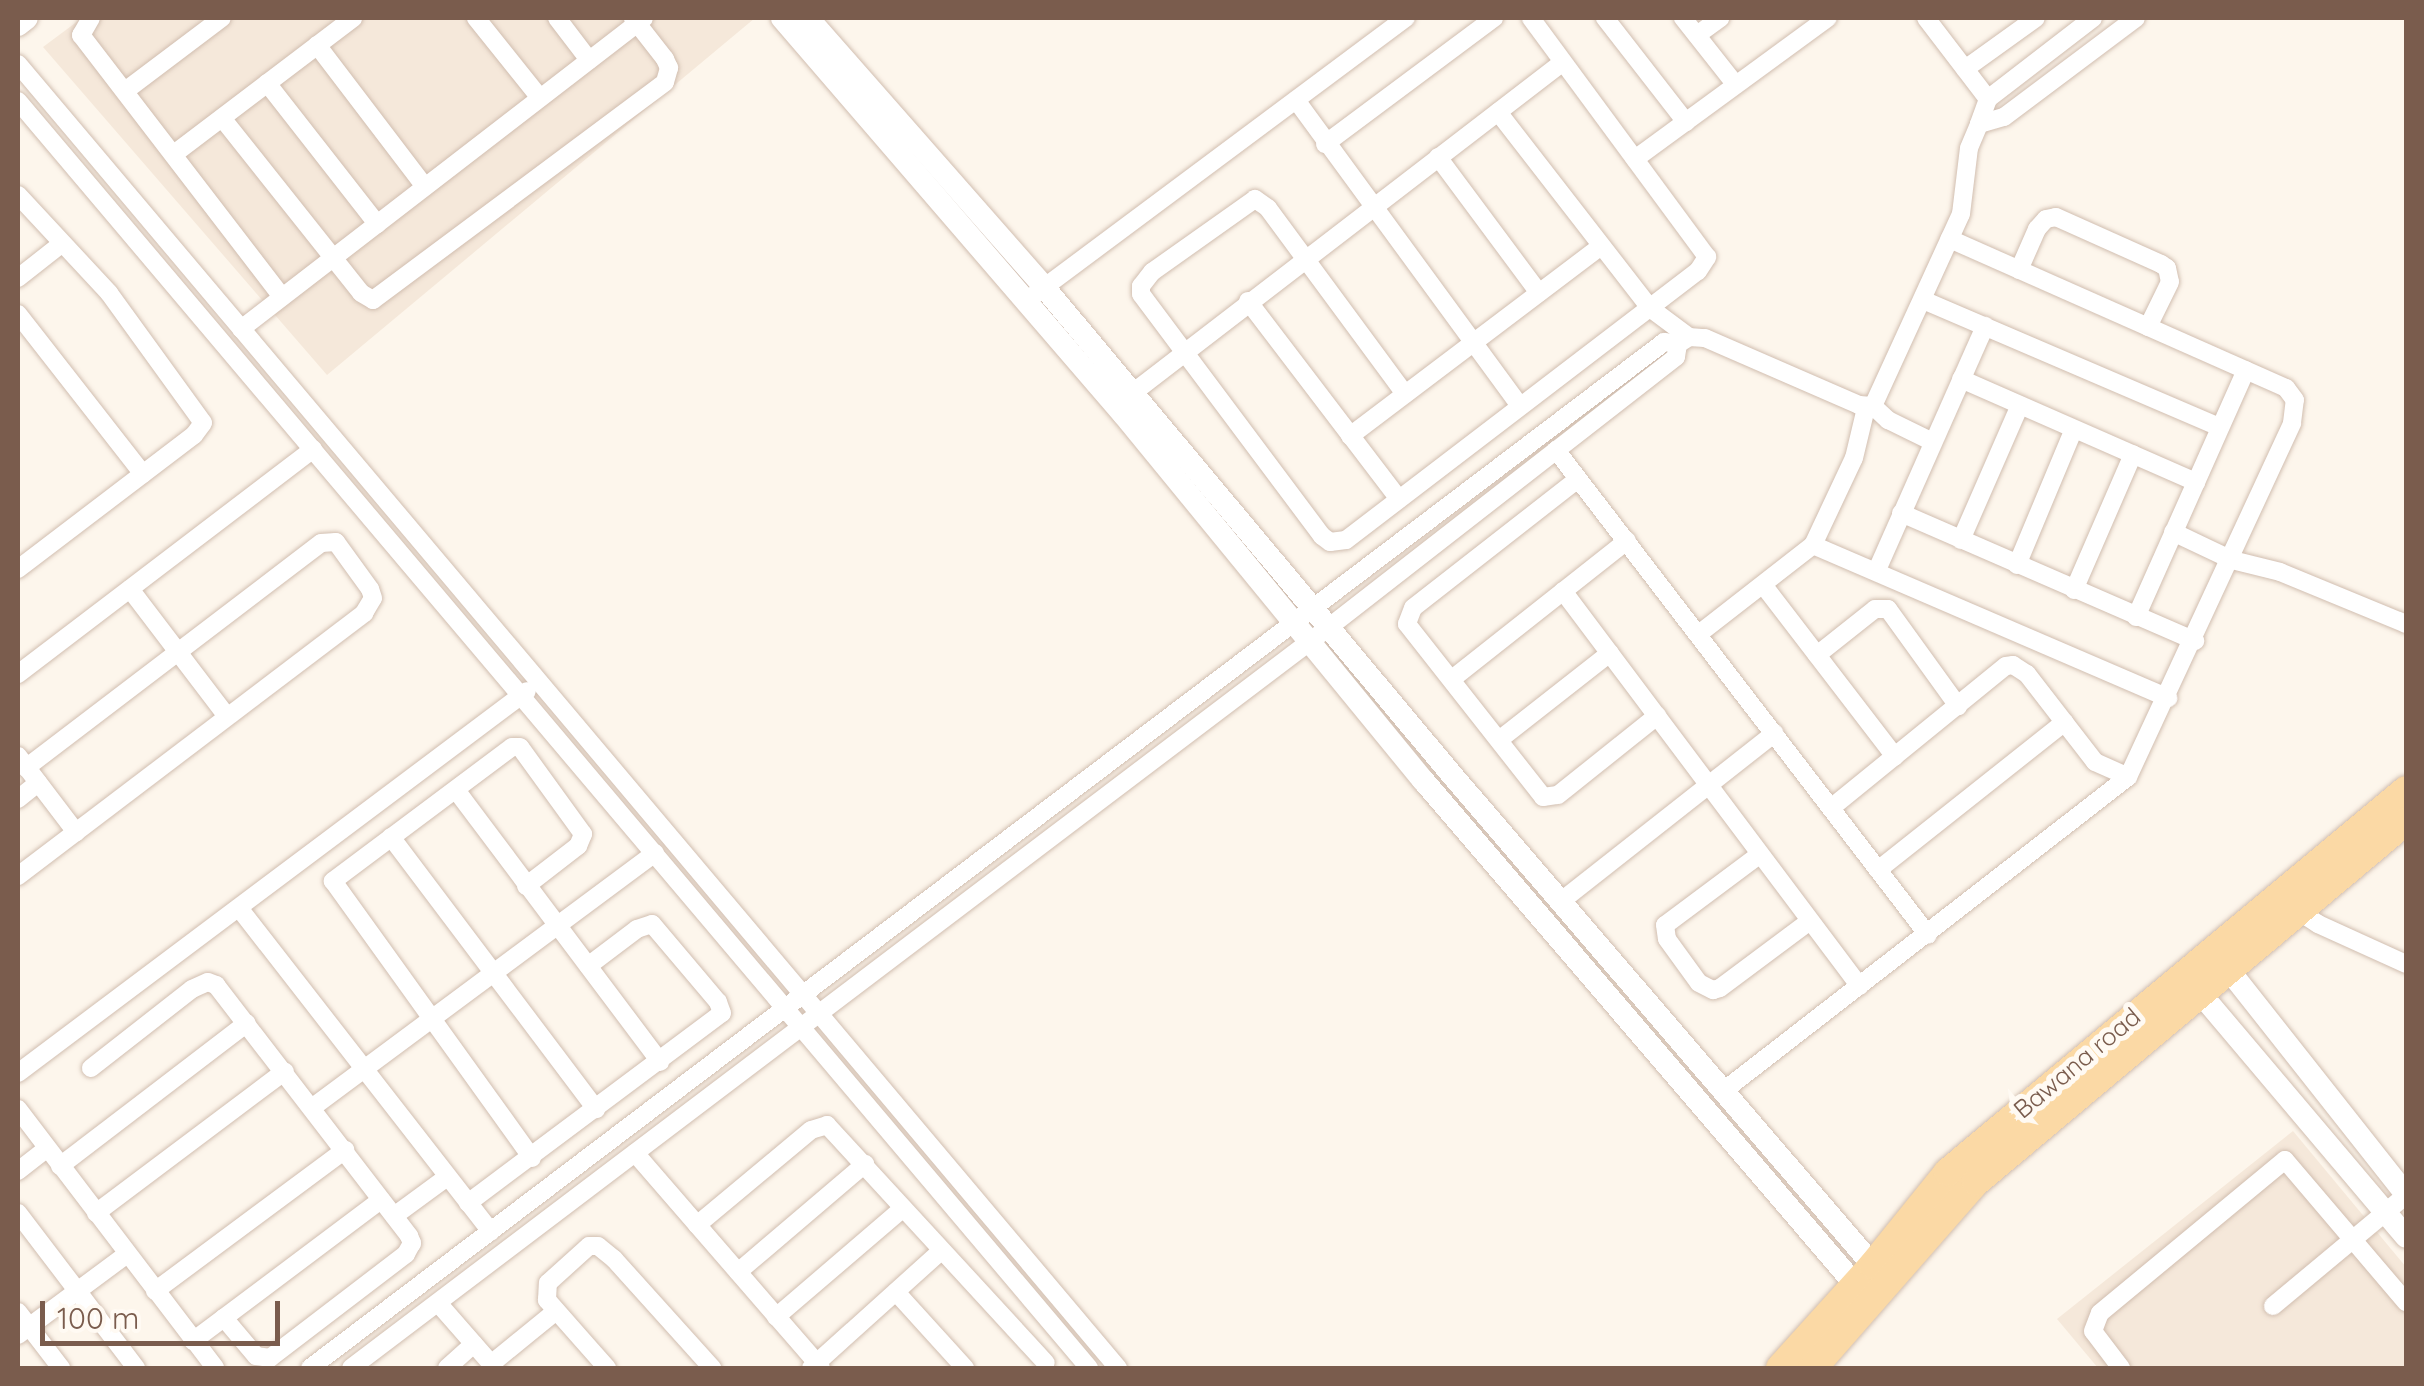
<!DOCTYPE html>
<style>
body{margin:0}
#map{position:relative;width:2424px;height:1386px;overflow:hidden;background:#fdf6ec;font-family:Quicksand,sans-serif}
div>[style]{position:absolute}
.residential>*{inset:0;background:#f5e8da}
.roads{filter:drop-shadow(0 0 2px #d1beb0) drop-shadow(0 0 2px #d1beb0)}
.street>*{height:18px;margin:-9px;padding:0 9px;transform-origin:9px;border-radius:9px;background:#fff}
.secondary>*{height:22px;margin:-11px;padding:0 11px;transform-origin:11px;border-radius:11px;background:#fff}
.primary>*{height:28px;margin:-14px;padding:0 14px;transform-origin:14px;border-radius:14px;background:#fbd9a5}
span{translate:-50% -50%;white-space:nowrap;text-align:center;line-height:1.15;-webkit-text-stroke:10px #fffaf3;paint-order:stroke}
.street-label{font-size:25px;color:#7a5c4d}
.frame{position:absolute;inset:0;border:20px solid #7a5c4d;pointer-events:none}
.scale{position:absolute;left:40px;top:1301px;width:240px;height:45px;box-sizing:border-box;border:5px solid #7a5c4d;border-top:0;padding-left:12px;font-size:30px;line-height:35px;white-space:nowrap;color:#7a5c4d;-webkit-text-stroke:8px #fffaf3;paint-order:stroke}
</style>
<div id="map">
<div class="residential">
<i style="clip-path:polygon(82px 18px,755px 18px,327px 375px,43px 47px)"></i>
<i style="clip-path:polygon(2293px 1131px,2406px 1267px,2406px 1368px,2098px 1368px,2057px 1319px)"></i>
</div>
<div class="roads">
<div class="street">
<i style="left:91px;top:18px;width:20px;rotate:120deg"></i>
<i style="left:81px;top:35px;width:330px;rotate:52.5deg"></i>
<i style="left:476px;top:18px;width:102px;rotate:51.3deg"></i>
<i style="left:557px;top:18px;width:53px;rotate:52.7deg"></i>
<i style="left:1605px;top:18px;width:132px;rotate:52.1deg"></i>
<i style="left:1683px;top:18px;width:85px;rotate:51.7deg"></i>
<i style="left:1926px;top:18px;width:102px;rotate:52.6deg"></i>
<i style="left:2093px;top:18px;width:133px;rotate:142.4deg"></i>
<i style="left:1988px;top:99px;width:27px;rotate:110deg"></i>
<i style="left:1979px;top:124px;width:26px;rotate:-16deg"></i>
<i style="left:2004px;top:117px;width:165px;rotate:-36.9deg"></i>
<i style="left:1697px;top:35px;width:29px;rotate:-36deg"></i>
<i style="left:317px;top:45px;width:178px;rotate:52.7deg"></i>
<i style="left:18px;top:64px;width:1706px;rotate:49.85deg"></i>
<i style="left:1965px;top:69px;width:87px;rotate:-35.7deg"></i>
<i style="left:267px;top:83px;width:179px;rotate:52deg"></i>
<i style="left:125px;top:91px;width:121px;rotate:-37deg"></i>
<i style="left:1296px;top:100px;width:378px;rotate:53.8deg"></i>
<i style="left:18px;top:101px;width:1659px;rotate:49.79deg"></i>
<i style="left:1498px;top:112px;width:248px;rotate:52.2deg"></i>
<i style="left:1650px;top:308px;width:49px;rotate:36.6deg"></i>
<i style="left:222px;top:118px;width:223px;rotate:51.5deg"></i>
<i style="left:361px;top:293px;width:14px;rotate:30deg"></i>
<i style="left:373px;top:300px;width:364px;rotate:-36.7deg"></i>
<i style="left:665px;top:82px;width:15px;rotate:-74deg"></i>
<i style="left:669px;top:68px;width:10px;rotate:-114deg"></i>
<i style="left:665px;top:59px;width:52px;rotate:-128deg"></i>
<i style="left:1325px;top:144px;width:211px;rotate:-36.7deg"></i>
<i style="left:174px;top:154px;width:225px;rotate:-37.2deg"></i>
<i style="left:1438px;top:157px;width:169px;rotate:53.4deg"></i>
<i style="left:1635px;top:159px;width:239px;rotate:-36.2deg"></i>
<i style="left:18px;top:195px;width:134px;rotate:47.1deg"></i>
<i style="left:109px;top:293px;width:160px;rotate:54.1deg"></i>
<i style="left:203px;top:423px;width:15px;rotate:127deg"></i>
<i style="left:194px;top:435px;width:221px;rotate:142.7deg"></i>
<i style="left:2019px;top:270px;width:45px;rotate:-66.3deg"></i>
<i style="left:2037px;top:229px;width:13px;rotate:-48deg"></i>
<i style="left:2046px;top:219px;width:10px;rotate:-11deg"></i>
<i style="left:2056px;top:217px;width:115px;rotate:24.1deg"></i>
<i style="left:2161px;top:264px;width:7px;rotate:34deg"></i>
<i style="left:2167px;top:268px;width:14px;rotate:78deg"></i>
<i style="left:2170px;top:282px;width:50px;rotate:116.1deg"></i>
<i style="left:18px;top:278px;width:53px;rotate:-38.2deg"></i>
<i style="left:1034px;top:295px;width:464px;rotate:-36.7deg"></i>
<i style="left:1923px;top:300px;width:323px;rotate:23.2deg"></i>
<i style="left:1248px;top:301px;width:249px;rotate:52.7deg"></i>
<i style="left:18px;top:314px;width:203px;rotate:52deg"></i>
<i style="left:241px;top:329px;width:509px;rotate:-37.66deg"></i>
<i style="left:1678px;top:344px;width:13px;rotate:-32deg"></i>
<i style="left:1689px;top:337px;width:16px;rotate:4deg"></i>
<i style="left:1705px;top:338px;width:168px;rotate:23.5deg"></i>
<i style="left:1859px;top:405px;width:14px;rotate:4deg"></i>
<i style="left:1873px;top:406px;width:211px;rotate:-65.4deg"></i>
<i style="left:1961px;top:214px;width:66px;rotate:-83.1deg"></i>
<i style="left:1969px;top:148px;width:26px;rotate:-67deg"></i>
<i style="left:1961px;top:379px;width:257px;rotate:23.7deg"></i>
<i style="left:1405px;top:394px;width:231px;rotate:-126.4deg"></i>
<i style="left:1268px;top:208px;width:16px;rotate:-145deg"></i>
<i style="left:1255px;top:199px;width:126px;rotate:144.7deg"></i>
<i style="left:1152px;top:272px;width:18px;rotate:128deg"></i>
<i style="left:1141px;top:286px;width:8px;rotate:90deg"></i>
<i style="left:1141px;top:294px;width:302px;rotate:53.2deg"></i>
<i style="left:1322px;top:536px;width:10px;rotate:37deg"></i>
<i style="left:1330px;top:542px;width:16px;rotate:-7deg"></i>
<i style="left:1346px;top:540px;width:443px;rotate:-37.4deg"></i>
<i style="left:1698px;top:271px;width:17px;rotate:-57deg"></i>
<i style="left:1707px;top:257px;width:297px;rotate:-126.4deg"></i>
<i style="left:1130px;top:395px;width:546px;rotate:-37.56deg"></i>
<i style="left:1873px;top:406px;width:21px;rotate:43deg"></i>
<i style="left:1888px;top:420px;width:50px;rotate:26.1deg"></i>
<i style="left:1350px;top:436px;width:313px;rotate:-37.1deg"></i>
<i style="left:1556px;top:450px;width:611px;rotate:52.51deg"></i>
<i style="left:1578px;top:479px;width:209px;rotate:142deg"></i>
<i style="left:1413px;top:608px;width:17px;rotate:111deg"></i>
<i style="left:1407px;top:624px;width:220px;rotate:51.8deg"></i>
<i style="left:1543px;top:797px;width:15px;rotate:-8deg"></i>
<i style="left:1558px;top:795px;width:127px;rotate:-38.6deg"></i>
<i style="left:1901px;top:513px;width:321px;rotate:23.5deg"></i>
<i style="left:2173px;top:532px;width:65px;rotate:25.4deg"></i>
<i style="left:2232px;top:560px;width:49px;rotate:14deg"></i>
<i style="left:2280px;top:572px;width:136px;rotate:22.4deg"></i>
<i style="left:1961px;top:540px;width:147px;rotate:-66.4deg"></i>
<i style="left:1813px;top:545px;width:387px;rotate:23.3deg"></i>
<i style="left:2017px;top:565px;width:147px;rotate:-67.3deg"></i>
<i style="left:1877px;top:570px;width:267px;rotate:-66.1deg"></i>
<i style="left:1764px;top:586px;width:215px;rotate:52.5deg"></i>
<i style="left:130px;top:589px;width:158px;rotate:52.7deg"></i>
<i style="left:2074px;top:590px;width:148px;rotate:-66.5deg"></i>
<i style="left:1563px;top:591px;width:494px;rotate:53.1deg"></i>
<i style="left:2136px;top:617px;width:270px;rotate:-66deg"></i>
<i style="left:1700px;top:633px;width:143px;rotate:-37.9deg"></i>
<i style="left:1813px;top:545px;width:96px;rotate:-64.8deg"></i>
<i style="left:1854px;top:458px;width:51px;rotate:-76.5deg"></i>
<i style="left:1817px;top:655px;width:74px;rotate:-38.4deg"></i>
<i style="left:1875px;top:609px;width:13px"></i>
<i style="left:1888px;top:609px;width:120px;rotate:54.2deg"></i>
<i style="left:18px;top:674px;width:371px;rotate:-37.3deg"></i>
<i style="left:1452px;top:679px;width:223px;rotate:-38.3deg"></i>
<i style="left:1499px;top:740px;width:141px;rotate:-38.1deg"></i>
<i style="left:18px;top:756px;width:96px;rotate:52.7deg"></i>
<i style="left:456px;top:790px;width:340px;rotate:53.1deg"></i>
<i style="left:18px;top:799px;width:26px;rotate:-39deg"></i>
<i style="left:1831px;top:808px;width:225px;rotate:-39.1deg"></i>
<i style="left:2006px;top:666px;width:7px;rotate:-8deg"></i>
<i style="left:2013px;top:665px;width:17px;rotate:33deg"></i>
<i style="left:2027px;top:674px;width:111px;rotate:52.3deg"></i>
<i style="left:2095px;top:762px;width:36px;rotate:24deg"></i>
<i style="left:391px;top:837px;width:341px;rotate:53deg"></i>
<i style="left:1759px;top:855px;width:117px;rotate:143.3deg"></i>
<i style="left:1665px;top:925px;width:14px;rotate:82deg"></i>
<i style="left:1667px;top:939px;width:54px;rotate:54deg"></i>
<i style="left:1699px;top:983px;width:16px;rotate:27deg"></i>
<i style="left:1713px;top:990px;width:7px;rotate:-16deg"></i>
<i style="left:1720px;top:988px;width:112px;rotate:-36.7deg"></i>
<i style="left:1878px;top:870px;width:238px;rotate:-38.4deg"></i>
<i style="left:18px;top:876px;width:435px;rotate:-37.2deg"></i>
<i style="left:364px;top:613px;width:17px;rotate:-59deg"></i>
<i style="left:373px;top:598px;width:9px;rotate:-108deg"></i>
<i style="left:370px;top:589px;width:58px;rotate:-125.9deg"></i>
<i style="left:336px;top:542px;width:15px;rotate:176deg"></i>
<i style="left:321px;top:543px;width:371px;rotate:142.7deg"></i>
<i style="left:526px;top:886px;width:66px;rotate:-37.6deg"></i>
<i style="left:578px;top:846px;width:13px;rotate:-67deg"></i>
<i style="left:583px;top:834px;width:107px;rotate:-125.9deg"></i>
<i style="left:520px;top:747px;width:8px;rotate:180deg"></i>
<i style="left:512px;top:747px;width:224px;rotate:143.2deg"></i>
<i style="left:333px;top:881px;width:341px;rotate:54.3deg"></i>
<i style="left:1560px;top:902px;width:273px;rotate:-38.2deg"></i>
<i style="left:2292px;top:907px;width:31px;rotate:33deg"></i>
<i style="left:2318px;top:924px;width:97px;rotate:24.4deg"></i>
<i style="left:239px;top:908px;width:410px;rotate:52.1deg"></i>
<i style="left:91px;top:1068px;width:128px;rotate:-38deg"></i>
<i style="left:192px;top:989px;width:17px;rotate:-24deg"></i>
<i style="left:208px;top:982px;width:9px;rotate:21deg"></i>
<i style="left:216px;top:985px;width:317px;rotate:52.4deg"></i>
<i style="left:409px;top:1236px;width:8px;rotate:67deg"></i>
<i style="left:412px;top:1243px;width:13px;rotate:119deg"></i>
<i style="left:406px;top:1254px;width:171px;rotate:142.6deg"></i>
<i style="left:270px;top:1358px;width:14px;rotate:-172deg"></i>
<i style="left:256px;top:1356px;width:50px;rotate:-130.1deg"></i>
<i style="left:18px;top:1073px;width:636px;rotate:-36.89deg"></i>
<i style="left:1722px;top:1092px;width:514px;rotate:-37.81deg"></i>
<i style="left:2128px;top:777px;width:390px;rotate:-65.1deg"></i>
<i style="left:2292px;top:423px;width:23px;rotate:-83deg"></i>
<i style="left:2295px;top:400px;width:15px;rotate:-127deg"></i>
<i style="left:2286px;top:388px;width:368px;rotate:-156.1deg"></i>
<i style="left:313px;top:1107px;width:426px;rotate:-36.6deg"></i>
<i style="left:18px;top:1109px;width:325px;rotate:52.7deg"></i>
<i style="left:635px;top:1153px;width:284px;rotate:49.1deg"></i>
<i style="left:60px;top:1166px;width:235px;rotate:-37.4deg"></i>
<i style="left:18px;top:1171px;width:37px;rotate:-38deg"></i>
<i style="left:468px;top:1203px;width:317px;rotate:-36.8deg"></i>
<i style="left:722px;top:1013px;width:12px;rotate:-110deg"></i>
<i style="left:718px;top:1002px;width:102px;rotate:-130.2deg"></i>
<i style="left:652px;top:924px;width:16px;rotate:162deg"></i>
<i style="left:637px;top:929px;width:61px;rotate:142.9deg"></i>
<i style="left:18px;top:1213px;width:195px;rotate:52.7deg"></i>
<i style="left:96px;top:1213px;width:236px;rotate:-36.9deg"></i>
<i style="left:394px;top:1216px;width:66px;rotate:-36.3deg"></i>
<i style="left:697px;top:1225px;width:148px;rotate:-39.8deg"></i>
<i style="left:811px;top:1130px;width:17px;rotate:-17deg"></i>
<i style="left:827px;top:1125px;width:323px;rotate:47.4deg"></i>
<i style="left:738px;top:1272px;width:167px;rotate:-40.4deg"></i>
<i style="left:155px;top:1291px;width:237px;rotate:-36.6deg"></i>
<i style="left:896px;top:1292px;width:103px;rotate:47.8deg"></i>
<i style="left:438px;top:1303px;width:86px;rotate:48.8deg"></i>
<i style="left:2273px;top:1306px;width:173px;rotate:-39.8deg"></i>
<i style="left:18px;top:1312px;width:71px;rotate:52.5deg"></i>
<i style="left:776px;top:1317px;width:167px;rotate:-40.6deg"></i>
<i style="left:18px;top:1335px;width:136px;rotate:-36.6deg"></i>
<i style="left:193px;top:1341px;width:235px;rotate:-36.9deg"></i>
<i style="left:491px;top:1364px;width:84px;rotate:-39.2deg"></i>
<i style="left:310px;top:1368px;width:1699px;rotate:-37.15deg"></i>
<i style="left:1664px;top:342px;width:14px;rotate:8deg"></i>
<i style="left:1678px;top:344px;width:13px;rotate:99deg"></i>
<i style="left:1676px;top:357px;width:440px;rotate:142.1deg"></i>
<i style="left:1329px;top:627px;width:1227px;rotate:142.85deg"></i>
<i style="left:447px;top:1368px;width:36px;rotate:-42deg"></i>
<i style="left:607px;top:1368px;width:91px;rotate:-131.4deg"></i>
<i style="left:547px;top:1300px;width:17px;rotate:-87deg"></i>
<i style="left:548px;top:1283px;width:55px;rotate:-42.1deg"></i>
<i style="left:589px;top:1246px;width:9px"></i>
<i style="left:598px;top:1246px;width:21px;rotate:39deg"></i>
<i style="left:614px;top:1259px;width:147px;rotate:48deg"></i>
<i style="left:811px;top:1368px;width:175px;rotate:-42deg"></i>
<i style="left:2121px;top:1368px;width:46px;rotate:-127.1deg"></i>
<i style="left:2093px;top:1331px;width:19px;rotate:-69deg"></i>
<i style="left:2100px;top:1313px;width:240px;rotate:-39.6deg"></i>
<i style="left:2285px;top:1160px;width:187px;rotate:49.6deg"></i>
</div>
<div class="secondary">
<i style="left:782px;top:18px;width:524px;rotate:49.26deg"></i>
<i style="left:1124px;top:415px;width:472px;rotate:50.7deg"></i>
<i style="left:1423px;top:780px;width:679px;rotate:49.42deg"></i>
<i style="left:808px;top:18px;width:358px;rotate:48.7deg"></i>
<i style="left:1044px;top:287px;width:636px;rotate:50.1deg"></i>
<i style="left:1452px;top:775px;width:662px;rotate:49.35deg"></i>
<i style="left:18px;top:25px;width:11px;rotate:-38deg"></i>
<i style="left:2228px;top:969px;width:287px;rotate:51.7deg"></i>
<i style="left:2200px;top:993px;width:319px;rotate:49.8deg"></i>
</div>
<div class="primary">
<i style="left:1780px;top:1368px;width:139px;rotate:-47.9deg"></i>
<i style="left:1873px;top:1265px;width:119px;rotate:-51.1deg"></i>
<i style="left:1948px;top:1172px;width:596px;rotate:-39.83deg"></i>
<i style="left:1813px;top:1368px;width:247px;rotate:-48.8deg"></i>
<i style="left:1976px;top:1182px;width:561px;rotate:-40.01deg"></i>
</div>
</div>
<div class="street-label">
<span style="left:2077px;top:1063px;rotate:-40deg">Bawana road</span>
</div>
<div class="frame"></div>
<div class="scale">100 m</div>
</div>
